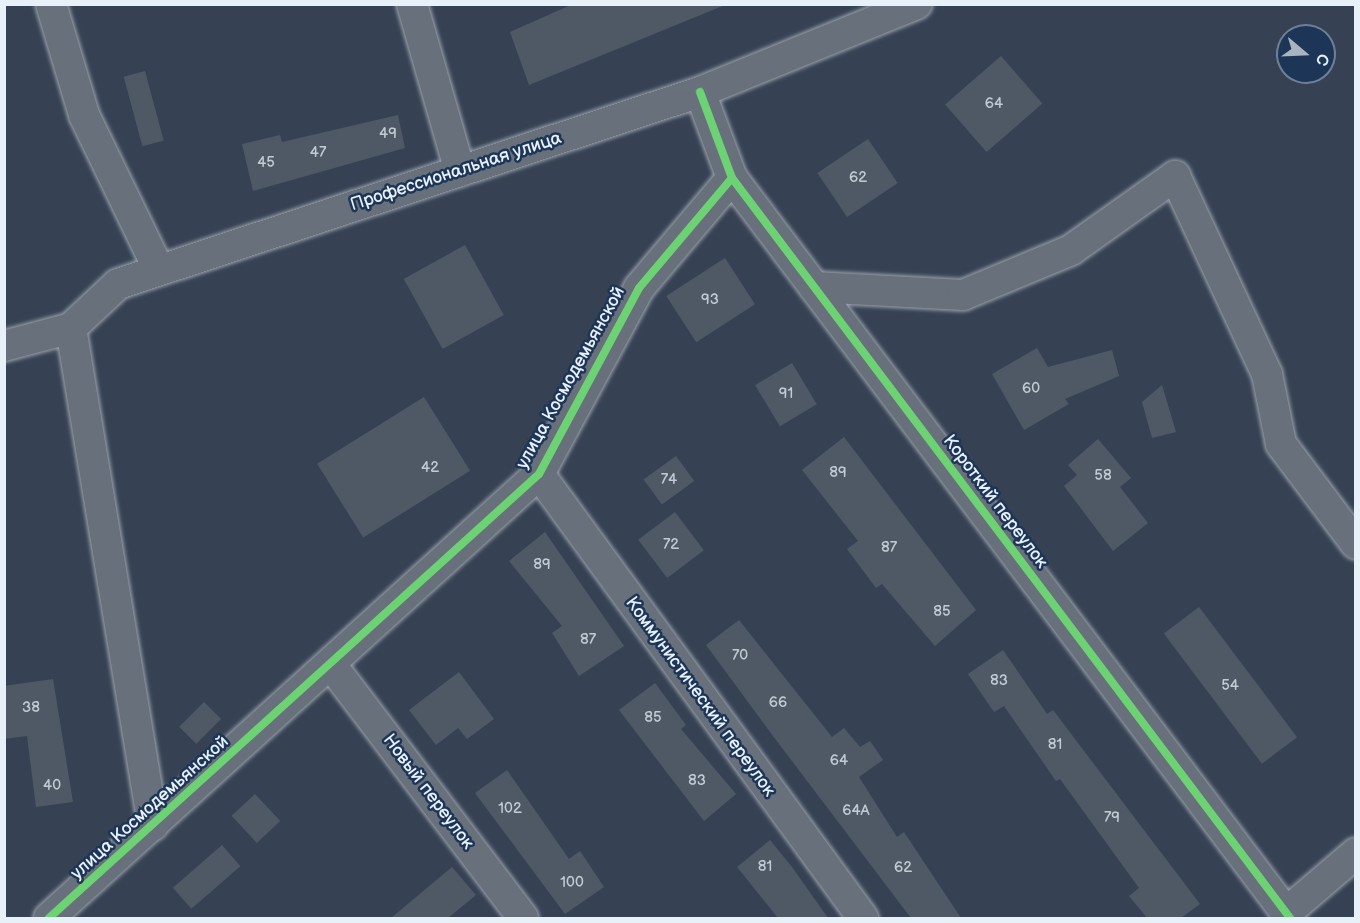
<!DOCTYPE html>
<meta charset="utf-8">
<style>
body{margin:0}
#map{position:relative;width:1360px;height:923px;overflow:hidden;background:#364254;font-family:"Balsamiq Sans",sans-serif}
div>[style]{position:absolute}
.building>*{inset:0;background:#4f5966;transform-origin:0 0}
.roads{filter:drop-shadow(0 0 2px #9ba2ab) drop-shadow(0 0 2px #9ba2ab)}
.minor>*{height:30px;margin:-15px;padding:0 15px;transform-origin:15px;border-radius:15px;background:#68717b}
.cycleway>*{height:8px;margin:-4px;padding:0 4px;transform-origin:4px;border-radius:4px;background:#6cd273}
span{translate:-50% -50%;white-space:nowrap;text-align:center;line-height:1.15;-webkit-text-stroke:5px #1d3557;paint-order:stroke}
.number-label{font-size:15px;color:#c2cbd4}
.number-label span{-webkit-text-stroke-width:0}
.street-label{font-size:18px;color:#e8f1f8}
.frame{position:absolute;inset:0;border:6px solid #e8f1f8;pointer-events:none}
.north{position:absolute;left:1276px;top:24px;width:60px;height:60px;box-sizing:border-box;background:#1d3557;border:2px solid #6e8097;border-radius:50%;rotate:109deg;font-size:16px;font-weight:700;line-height:24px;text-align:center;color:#e8f1f8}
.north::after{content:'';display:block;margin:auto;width:21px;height:27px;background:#aab4bf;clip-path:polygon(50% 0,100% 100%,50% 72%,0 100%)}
</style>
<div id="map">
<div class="building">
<i style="clip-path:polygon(573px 4px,725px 4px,725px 5px,529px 85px,510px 32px)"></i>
<i style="left:1001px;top:56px;width:63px;height:74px;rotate:49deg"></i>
<i style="left:145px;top:71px;width:72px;height:22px;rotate:75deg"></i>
<i style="clip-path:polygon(398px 115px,405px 148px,253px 191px,242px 144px,280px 135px,282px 142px)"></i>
<i style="left:868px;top:139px;width:53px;height:61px;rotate:56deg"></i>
<i style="left:465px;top:245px;width:80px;height:70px;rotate:61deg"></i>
<i style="left:725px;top:258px;width:55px;height:70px;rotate:57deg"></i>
<i style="clip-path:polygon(1037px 348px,1048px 367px,1112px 350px,1119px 376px,1065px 399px,1069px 404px,1024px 430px,992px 374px)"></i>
<i style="left:792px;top:363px;width:48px;height:43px;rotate:59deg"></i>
<i style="clip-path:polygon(1162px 385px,1176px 432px,1152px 438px,1142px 402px)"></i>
<i style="left:424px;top:397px;width:87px;height:126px;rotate:58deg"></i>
<i style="clip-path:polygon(844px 437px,976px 610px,935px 646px,882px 584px,876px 588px,847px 549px,858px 541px,802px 470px)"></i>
<i style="clip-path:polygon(1098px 439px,1131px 478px,1120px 487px,1148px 523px,1113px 551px,1064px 486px,1077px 475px,1068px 465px)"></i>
<i style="left:676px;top:456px;width:31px;height:40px;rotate:54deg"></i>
<i style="left:675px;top:512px;width:48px;height:46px;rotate:53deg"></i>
<i style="clip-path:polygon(545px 532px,624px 646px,579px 676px,552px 633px,562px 626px,509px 561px)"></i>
<i style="left:1199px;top:607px;width:163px;height:44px;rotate:53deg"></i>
<i style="clip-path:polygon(739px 620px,832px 737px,844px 728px,860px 747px,870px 741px,883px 760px,859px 777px,897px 837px,904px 832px,961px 918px,911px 918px,773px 736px,706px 645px)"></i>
<i style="clip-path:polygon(1003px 650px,1047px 714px,1053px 710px,1200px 904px,1181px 918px,1147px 918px,1129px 896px,1139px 888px,1060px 779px,1056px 781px,1004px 706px,994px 712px,968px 674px)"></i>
<i style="clip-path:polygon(459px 672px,494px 719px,467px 739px,458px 728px,436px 745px,409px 710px)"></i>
<i style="clip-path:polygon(53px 679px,73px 802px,36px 807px,27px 736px,4px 739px,4px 686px)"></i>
<i style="clip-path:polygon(655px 683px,686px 725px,681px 729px,736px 794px,704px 821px,619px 710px)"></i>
<i style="left:204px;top:702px;width:24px;height:35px;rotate:45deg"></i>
<i style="clip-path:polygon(507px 770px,569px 859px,580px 851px,604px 887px,565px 914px,475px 793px)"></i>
<i style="left:255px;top:794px;width:37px;height:32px;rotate:47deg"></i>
<i style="clip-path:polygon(770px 840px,792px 867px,828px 918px,778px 918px,737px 867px)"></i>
<i style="left:222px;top:845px;width:28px;height:65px;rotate:49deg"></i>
<i style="clip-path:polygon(452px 867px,476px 895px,448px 918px,391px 918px)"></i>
</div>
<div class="roads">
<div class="minor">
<i style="left:51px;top:4px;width:116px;rotate:73.4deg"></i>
<i style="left:84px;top:115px;width:172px;rotate:64.2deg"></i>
<i style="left:412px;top:4px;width:174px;rotate:74deg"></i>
<i style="left:700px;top:92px;width:92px;rotate:69.6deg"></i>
<i style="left:732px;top:178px;width:927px;rotate:52.98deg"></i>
<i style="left:814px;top:287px;width:149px;rotate:3.1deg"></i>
<i style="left:963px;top:295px;width:117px;rotate:-22.6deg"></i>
<i style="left:1071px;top:250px;width:128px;rotate:-35.4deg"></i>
<i style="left:1175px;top:176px;width:218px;rotate:65.1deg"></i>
<i style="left:1267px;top:374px;width:71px;rotate:78.7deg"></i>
<i style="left:1281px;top:444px;width:125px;rotate:53.1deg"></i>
<i style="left:71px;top:328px;width:504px;rotate:80.63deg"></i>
<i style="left:4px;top:346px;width:69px;rotate:-15deg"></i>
<i style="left:71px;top:328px;width:64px;rotate:-43.1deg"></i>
<i style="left:118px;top:284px;width:613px;rotate:-18.26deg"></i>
<i style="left:700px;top:92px;width:234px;rotate:-22.1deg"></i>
<i style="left:539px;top:474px;width:550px;rotate:53.88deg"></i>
<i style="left:332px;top:666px;width:316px;rotate:52.8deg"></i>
<i style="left:1286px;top:913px;width:92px;rotate:-40.6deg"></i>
<i style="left:49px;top:918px;width:661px;rotate:-42.18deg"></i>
<i style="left:539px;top:474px;width:211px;rotate:-61.7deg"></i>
<i style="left:639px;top:288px;width:144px;rotate:-49.8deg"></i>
</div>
</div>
<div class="cycleway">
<i style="left:700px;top:92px;width:92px;rotate:69.6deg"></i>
<i style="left:732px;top:178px;width:927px;rotate:52.98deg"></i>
<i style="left:49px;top:918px;width:661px;rotate:-42.18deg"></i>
<i style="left:539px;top:474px;width:211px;rotate:-61.7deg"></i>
<i style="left:639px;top:288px;width:144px;rotate:-49.8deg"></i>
</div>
<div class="number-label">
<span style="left:994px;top:104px">64</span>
<span style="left:388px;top:134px">49</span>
<span style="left:318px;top:153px">47</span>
<span style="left:266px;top:163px">45</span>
<span style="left:858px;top:178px">62</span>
<span style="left:710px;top:300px">93</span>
<span style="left:1031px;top:389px">60</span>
<span style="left:786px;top:394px">91</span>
<span style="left:430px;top:468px">42</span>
<span style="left:838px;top:473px">89</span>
<span style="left:1103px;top:476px">58</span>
<span style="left:669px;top:480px">74</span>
<span style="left:671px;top:545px">72</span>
<span style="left:889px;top:548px">87</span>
<span style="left:542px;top:565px">89</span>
<span style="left:942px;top:612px">85</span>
<span style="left:588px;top:640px">87</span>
<span style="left:740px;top:656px">70</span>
<span style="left:999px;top:681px">83</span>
<span style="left:1230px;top:686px">54</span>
<span style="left:778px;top:703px">66</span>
<span style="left:31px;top:708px">38</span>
<span style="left:653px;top:718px">85</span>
<span style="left:1055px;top:745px">81</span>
<span style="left:839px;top:761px">64</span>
<span style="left:697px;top:781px">83</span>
<span style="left:52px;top:786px">40</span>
<span style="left:510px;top:809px">102</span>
<span style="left:856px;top:811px">64А</span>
<span style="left:1112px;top:818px">79</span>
<span style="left:765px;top:867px">81</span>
<span style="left:903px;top:868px">62</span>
<span style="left:572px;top:883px">100</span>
</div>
<div class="street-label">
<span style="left:456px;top:172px;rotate:-18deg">Профессиональная улица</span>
<span style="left:571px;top:378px;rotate:-61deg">улица Космодемьянской</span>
<span style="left:995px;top:502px;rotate:53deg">Короткий переулок</span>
<span style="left:700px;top:697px;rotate:54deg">Коммунистический переулок</span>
<span style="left:428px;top:792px;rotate:53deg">Новый переулок</span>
<span style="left:150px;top:808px;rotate:-42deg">улица Космодемьянской</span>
</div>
<div class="frame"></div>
<div class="north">С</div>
</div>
